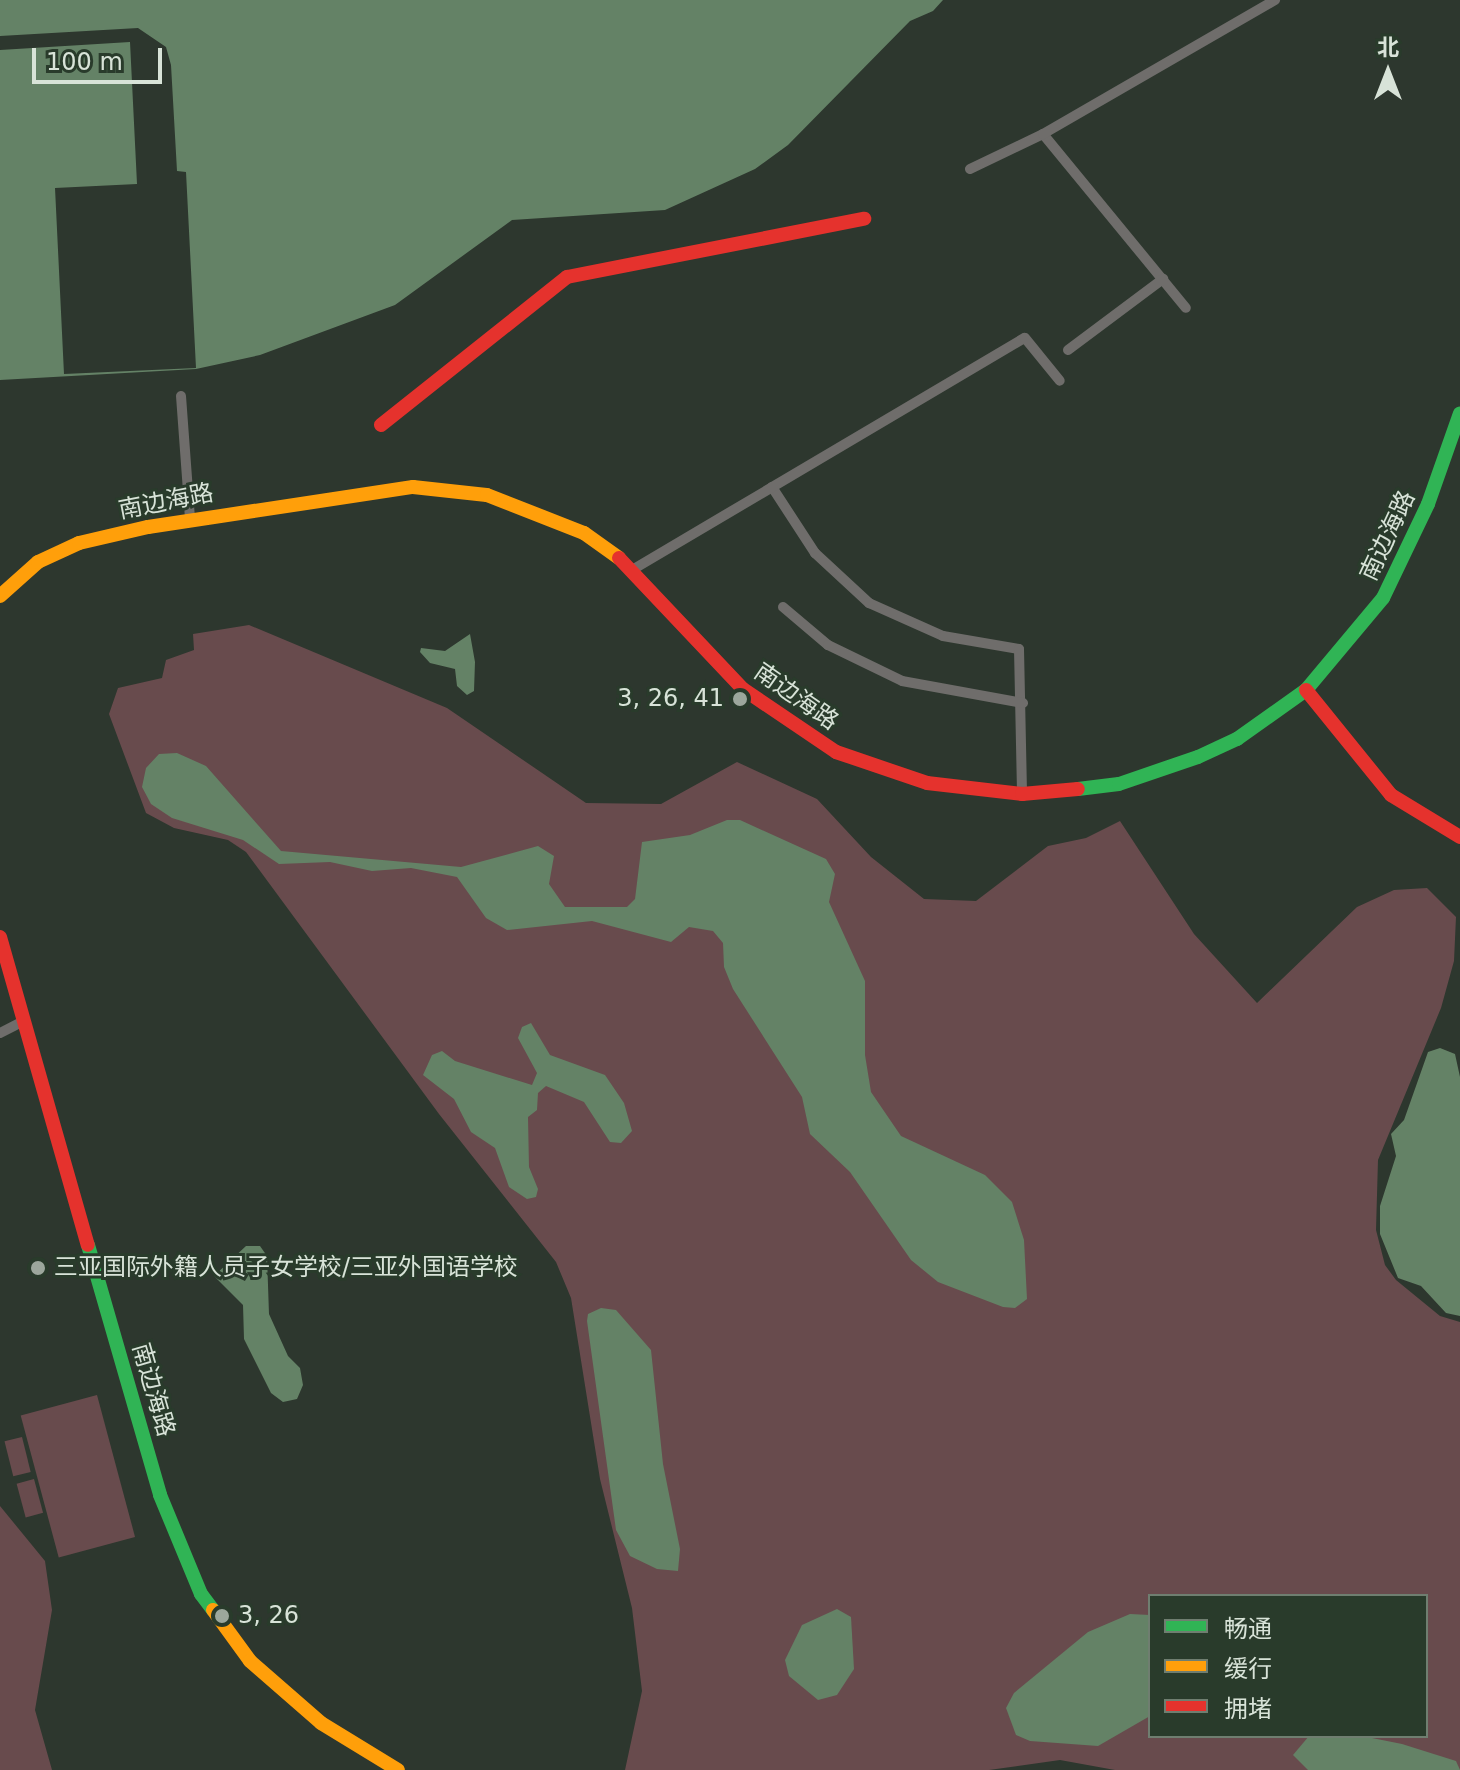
<!DOCTYPE html>
<meta charset="utf-8">
<style>
body{margin:0}
#map{position:relative;width:1460px;height:1770px;overflow:hidden;background:#2d372e;font-family:"DejaVu Sans","Noto Sans SC",sans-serif}
div>[style]{position:absolute}
.green>*{inset:0;background:#684b4d;transform-origin:0 0}
.water>*{inset:0;background:#648266}
.pier>*{inset:0;background:#2d372e}
.street>*{height:10px;margin:-5px;padding:0 5px;transform-origin:5px;border-radius:5px;background:#6f6d6b}
.fast>*{height:14px;margin:-7px;padding:0 7px;transform-origin:7px;border-radius:7px;background:#30b455}
.slow>*{height:14px;margin:-7px;padding:0 7px;transform-origin:7px;border-radius:7px;background:#ff9f0a}
.jam>*{height:14px;margin:-7px;padding:0 7px;transform-origin:7px;border-radius:7px;background:#e5322d}
.dots>*{width:22px;height:22px;translate:-50% -50%;box-sizing:border-box;border:4px solid #293b2b;border-radius:50%}
span{translate:-50% -50%;white-space:nowrap;text-align:center;line-height:1.15;-webkit-text-stroke:6px #293b2b;paint-order:stroke}
.street-label{font-size:24px;color:#d8e3d8}
.poi-label{font-size:24px;color:#d8e3d8}
.right{translate:-100% -50%;text-align:right}
.left{translate:0 -50%;text-align:left}
.legend{position:absolute;left:1148px;top:1594px;width:280px;height:144px;box-sizing:border-box;background:#293b2b;border:2px solid #6f7e70;margin:0;padding:10px 14px;list-style:none;font-size:24px;color:#d8e3d8}
.legend li{display:flex;align-items:center;gap:16px;height:40px}
.legend b{width:40px;border:2px solid #6f7e70}
.north{position:absolute;left:1348px;top:32px;width:80px;height:80px;-webkit-text-stroke:6px #293b2b;paint-order:stroke;rotate:0deg;font-size:22px;font-weight:700;line-height:32px;text-align:center;color:#d8e3d8}
.north::after{content:'';display:block;margin:auto;width:28px;height:36px;background:#d8e3d8;clip-path:polygon(50% 0,100% 100%,50% 72%,0 100%)}
.scale{position:absolute;left:32px;top:48px;width:130px;height:36px;box-sizing:border-box;border:4px solid #d8e3d8;border-top:0;padding-left:10px;font-size:24px;line-height:28px;white-space:nowrap;color:#d8e3d8;-webkit-text-stroke:6px #293b2b;paint-order:stroke}
</style>
<div id="map">
<div class="green">
<i style="clip-path:polygon(evenodd,249px 625px,447px 708px,586px 803px,661px 804px,737px 762px,817px 799px,871px 857px,924px 899px,976px 901px,1048px 846px,1086px 838px,1120px 821px,1194px 934px,1257px 1003px,1357px 907px,1394px 890px,1427px 888px,1456px 917px,1454px 961px,1441px 1008px,1378px 1160px,1376px 1230px,1385px 1265px,1396px 1280px,1440px 1316px,1460px 1322px,1460px 1770px,1115px 1770px,1060px 1760px,989px 1770px,625px 1770px,642px 1691px,632px 1608px,600px 1479px,571px 1298px,556px 1262px,439px 1114px,246px 852px,228px 840px,174px 828px,146px 813px,109px 714px,118px 688px,162px 678px,166px 660px,194px 650px,193px 634px,249px 625px,1150px 1596px,1426px 1596px,1426px 1736px,1150px 1736px,1150px 1596px)"></i>
<i style="left:97px;top:1395px;width:147px;height:79px;rotate:75deg"></i>
<i style="left:22px;top:1437px;width:36px;height:18px;rotate:76deg"></i>
<i style="left:34px;top:1479px;width:35px;height:18px;rotate:75deg"></i>
<i style="clip-path:polygon(0 1506px,45px 1561px,52px 1610px,35px 1710px,52px 1770px,0 1770px)"></i>
</div>
<div class="water">
<i style="clip-path:polygon(0 0,943px 0,933px 11px,910px 21px,788px 145px,755px 169px,665px 210px,512px 220px,395px 305px,260px 355px,196px 369px,0 380px)"></i>
<i style="clip-path:polygon(470px 634px,475px 662px,474px 691px,467px 695px,457px 686px,455px 669px,430px 663px,420px 652px,421px 648px,445px 651px)"></i>
<i style="clip-path:polygon(177px 753px,206px 766px,281px 851px,461px 867px,538px 846px,554px 856px,549px 884px,565px 907px,627px 907px,635px 899px,642px 842px,690px 835px,727px 820px,740px 820px,826px 859px,835px 874px,829px 902px,865px 981px,865px 1055px,871px 1092px,901px 1136px,985px 1175px,1012px 1202px,1024px 1240px,1027px 1299px,1015px 1308px,1003px 1307px,938px 1282px,911px 1260px,850px 1172px,810px 1134px,802px 1097px,733px 989px,724px 967px,723px 943px,713px 931px,689px 927px,671px 942px,592px 921px,507px 930px,486px 918px,457px 877px,411px 868px,372px 871px,330px 862px,279px 864px,243px 840px,172px 818px,151px 804px,142px 787px,146px 768px,159px 754px)"></i>
<i style="clip-path:polygon(531px 1023px,550px 1055px,605px 1075px,624px 1103px,632px 1131px,621px 1143px,610px 1142px,584px 1102px,546px 1086px,538px 1093px,537px 1110px,528px 1117px,529px 1167px,538px 1189px,536px 1197px,527px 1199px,509px 1187px,495px 1148px,471px 1132px,454px 1099px,423px 1075px,432px 1055px,442px 1051px,455px 1061px,532px 1085px,537px 1073px,518px 1038px,522px 1027px)"></i>
<i style="clip-path:polygon(1440px 1048px,1455px 1054px,1460px 1077px,1460px 1316px,1446px 1313px,1421px 1286px,1398px 1278px,1380px 1234px,1380px 1206px,1396px 1156px,1391px 1134px,1404px 1120px,1428px 1052px)"></i>
<i style="clip-path:polygon(246px 1246px,260px 1246px,267px 1256px,269px 1314px,288px 1356px,300px 1368px,303px 1385px,297px 1399px,283px 1402px,271px 1393px,244px 1339px,243px 1305px,214px 1276px)"></i>
<i style="clip-path:polygon(601px 1308px,616px 1310px,651px 1350px,663px 1464px,680px 1549px,678px 1571px,657px 1569px,630px 1556px,616px 1530px,587px 1321px,588px 1314px)"></i>
<i style="clip-path:polygon(837px 1609px,851px 1617px,854px 1669px,837px 1695px,818px 1700px,789px 1676px,785px 1660px,802px 1625px)"></i>
<i style="clip-path:polygon(1130px 1614px,1150px 1615px,1150px 1716px,1098px 1746px,1030px 1741px,1016px 1735px,1006px 1708px,1014px 1693px,1088px 1632px)"></i>
<i style="clip-path:polygon(1309px 1736px,1362px 1736px,1402px 1744px,1456px 1761px,1460px 1770px,1308px 1770px,1293px 1755px)"></i>
</div>
<div class="pier">
<i style="clip-path:polygon(138px 28px,166px 47px,171px 65px,177px 171px,186px 172px,196px 368px,64px 374px,55px 188px,137px 184px,130px 42px,0 50px,0 36px)"></i>
</div>
<div class="street">
<i style="left:1043px;top:134px;width:225px;rotate:50.6deg"></i>
<i style="left:970px;top:169px;width:81px;rotate:-25.6deg"></i>
<i style="left:1043px;top:134px;width:268px;rotate:-30deg"></i>
<i style="left:1068px;top:350px;width:119px;rotate:-36.8deg"></i>
<i style="left:181px;top:396px;width:123px;rotate:85.8deg"></i>
<i style="left:772px;top:487px;width:79px;rotate:56.9deg"></i>
<i style="left:815px;top:553px;width:74px;rotate:42.8deg"></i>
<i style="left:869px;top:603px;width:81px;rotate:24deg"></i>
<i style="left:943px;top:636px;width:77px;rotate:9.7deg"></i>
<i style="left:1019px;top:649px;width:145px;rotate:88.8deg"></i>
<i style="left:632px;top:570px;width:456px;rotate:-30.6deg"></i>
<i style="left:1025px;top:338px;width:55px;rotate:50.9deg"></i>
<i style="left:783px;top:607px;width:59px;rotate:40.2deg"></i>
<i style="left:828px;top:645px;width:82px;rotate:25.9deg"></i>
<i style="left:902px;top:681px;width:123px;rotate:10.3deg"></i>
<i style="left:0;top:1033px;width:27px;rotate:-27deg"></i>
</div>
<div class="fast">
<i style="left:1078px;top:789px;width:41px;rotate:-7deg"></i>
<i style="left:1119px;top:784px;width:83px;rotate:-18.9deg"></i>
<i style="left:1198px;top:757px;width:43px;rotate:-24.8deg"></i>
<i style="left:1237px;top:739px;width:85px;rotate:-35.4deg"></i>
<i style="left:1306px;top:690px;width:120px;rotate:-50.1deg"></i>
<i style="left:1383px;top:598px;width:104px;rotate:-64.4deg"></i>
<i style="left:1428px;top:504px;width:96px;rotate:-70.6deg"></i>
<i style="left:88px;top:1245px;width:260px;rotate:73.9deg"></i>
<i style="left:160px;top:1495px;width:107px;rotate:67.5deg"></i>
<i style="left:201px;top:1594px;width:20px;rotate:53deg"></i>
</div>
<div class="slow">
<i style="left:0;top:596px;width:51px;rotate:-41.8deg"></i>
<i style="left:38px;top:562px;width:45px;rotate:-24.9deg"></i>
<i style="left:79px;top:543px;width:71px;rotate:-13.1deg"></i>
<i style="left:148px;top:527px;width:268px;rotate:-8.6deg"></i>
<i style="left:413px;top:487px;width:74px;rotate:6.2deg"></i>
<i style="left:487px;top:495px;width:104px;rotate:21.4deg"></i>
<i style="left:584px;top:533px;width:43px;rotate:35.5deg"></i>
<i style="left:213px;top:1610px;width:63px;rotate:54deg"></i>
<i style="left:250px;top:1661px;width:94px;rotate:41.1deg"></i>
<i style="left:321px;top:1723px;width:90px;rotate:31.4deg"></i>
</div>
<div class="jam">
<i style="left:381px;top:425px;width:238px;rotate:-38.5deg"></i>
<i style="left:567px;top:277px;width:303px;rotate:-11.1deg"></i>
<i style="left:619px;top:558px;width:180px;rotate:46.6deg"></i>
<i style="left:743px;top:689px;width:112px;rotate:34.1deg"></i>
<i style="left:836px;top:752px;width:96px;rotate:18.8deg"></i>
<i style="left:927px;top:783px;width:96px;rotate:6.6deg"></i>
<i style="left:1022px;top:794px;width:56px;rotate:-5.1deg"></i>
<i style="left:1306px;top:690px;width:135px;rotate:51deg"></i>
<i style="left:1391px;top:795px;width:81px;rotate:31.3deg"></i>
<i style="left:0;top:937px;width:320px;rotate:74.1deg"></i>
</div>
<div class="dots">
<i style="left:740px;top:699px;background:#9ca79c"></i>
<i style="left:38px;top:1268px;background:#9ca79c"></i>
<i style="left:222px;top:1616px;background:#9ca79c"></i>
</div>
<div class="street-label">
<span style="left:166px;top:502px;rotate:-11deg">南边海路</span>
<span style="left:1388px;top:536px;rotate:-65deg">南边海路</span>
<span style="left:796px;top:697px;rotate:35deg">南边海路</span>
<span style="left:153px;top:1390px;rotate:74deg">南边海路</span>
</div>
<div class="poi-label">
<span class="right" style="left:724px;top:699px">3, 26, 41</span>
<span class="left" style="left:54px;top:1268px">三亚国际外籍人员子女学校/三亚外国语学校</span>
<span class="left" style="left:238px;top:1616px">3, 26</span>
</div>
<ul class="legend">
<li><b style="height:10px;background:#30b455"></b>畅通</li>
<li><b style="height:10px;background:#ff9f0a"></b>缓行</li>
<li><b style="height:10px;background:#e5322d"></b>拥堵</li>
</ul>
<div class="north">北</div>
<div class="scale">100 m</div>
</div>
